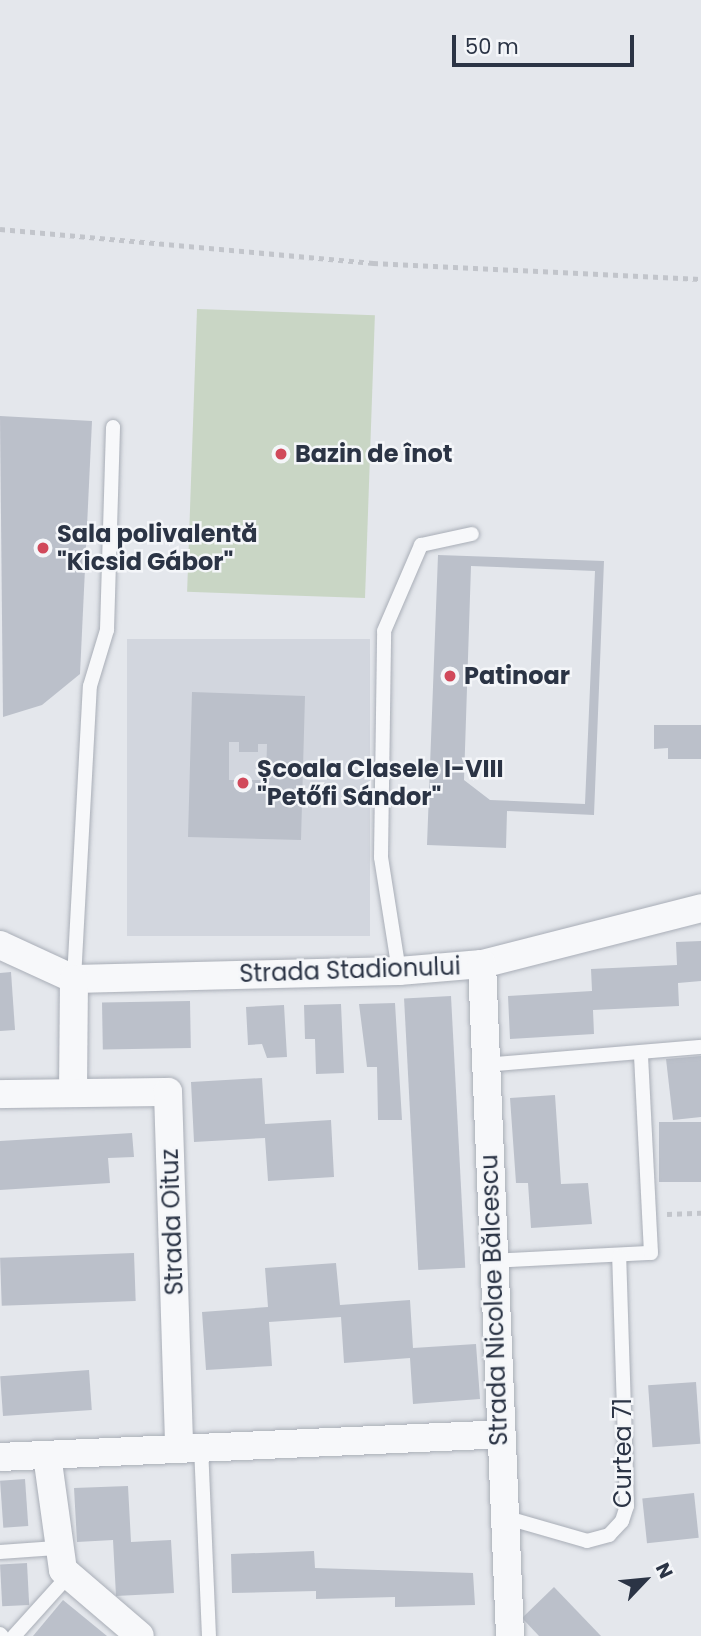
<!DOCTYPE html>
<meta charset="utf-8">
<style>
body{margin:0}
#map{position:relative;width:701px;height:1636px;overflow:hidden;background:#e4e7ec;font-family:Poppins,sans-serif}
div>[style]{position:absolute}
.built>*{inset:0;background:#d2d6de;transform-origin:0 0}
.green>*{inset:0;background:#c9d6c5;transform-origin:0 0}
.building>*{inset:0;background:#bbc0ca;transform-origin:0 0}
.path>*{height:4.5px;margin-top:-2.25px;transform-origin:0;background:repeating-linear-gradient(90deg,#c2c5cb 0 5px,transparent 0 10px)}
.roads{filter:drop-shadow(0 0 2px #a9aeb7) drop-shadow(0 0 2px #a9aeb7)}
.service>*{height:14px;margin:-7px;padding:0 7px;transform-origin:7px;border-radius:7px;background:#f7f8fa}
.minor>*{height:28px;margin:-14px;padding:0 14px;transform-origin:14px;border-radius:14px;background:#f7f8fa}
.dots>*{width:19px;height:19px;translate:-50% -50%;box-sizing:border-box;border:4px solid #f4f6f9;border-radius:50%}
span{translate:-50% -50%;white-space:nowrap;text-align:center;line-height:1.15;-webkit-text-stroke:5px #f4f6f9;paint-order:stroke}
.poi-label{font-size:24px;color:#2b3445;font-weight:700}
.left{translate:0 -50%;text-align:left}
.street-label{font-size:24px;color:#2b3445}
.north{position:absolute;left:610px;top:1545px;width:70px;height:70px;-webkit-text-stroke:5px #f4f6f9;paint-order:stroke;rotate:64deg;font-size:19px;font-weight:700;line-height:28px;text-align:center;color:#2b3445}
.north::after{content:'';display:block;margin:auto;width:24px;height:32px;background:#2b3445;clip-path:polygon(50% 0,100% 100%,50% 72%,0 100%)}
.scale{position:absolute;left:452px;top:35px;width:182px;height:32px;box-sizing:border-box;border:4px solid #2b3445;border-top:0;padding-left:9px;font-size:21px;line-height:24px;white-space:nowrap;color:#2b3445;-webkit-text-stroke:5px #f4f6f9;paint-order:stroke}
</style>
<div id="map">
<div class="built">
<i style="left:127px;top:639px;width:243px;height:297px"></i>
</div>
<div class="green">
<i style="left:197px;top:309px;width:178px;height:283px;rotate:2deg"></i>
</div>
<div class="building">
<i style="clip-path:polygon(0 416px,92px 421px,80px 674px,42px 705px,3px 717px)"></i>
<i style="clip-path:polygon(evenodd,438px 555px,604px 561px,594px 815px,507px 811px,506px 848px,427px 845px,438px 555px,471px 566px,595px 571px,585px 804px,490px 800px,464px 780px,471px 566px)"></i>
<i style="clip-path:polygon(evenodd,192px 692px,305px 696px,301px 840px,188px 837px,192px 692px,229px 742px,239px 742px,239px 752px,258px 752px,258px 744px,267px 744px,266px 780px,229px 780px,229px 742px)"></i>
<i style="clip-path:polygon(654px 725px,701px 725px,701px 759px,668px 759px,668px 748px,654px 749px)"></i>
<i style="clip-path:polygon(701px 941px,701px 981px,678px 983px,679px 1006px,593px 1010px,594px 1034px,510px 1039px,508px 996px,592px 991px,591px 969px,677px 965px,676px 942px)"></i>
<i style="clip-path:polygon(11px 972px,15px 1030px,0 1031px,0 973px)"></i>
<i style="left:451px;top:996px;width:272px;height:47px;rotate:87deg"></i>
<i style="left:190px;top:1001px;width:47px;height:88px;rotate:89deg"></i>
<i style="clip-path:polygon(395px 1003px,402px 1120px,378px 1120px,377px 1067px,367px 1067px,359px 1004px)"></i>
<i style="clip-path:polygon(341px 1004px,344px 1073px,316px 1074px,315px 1039px,305px 1039px,304px 1005px)"></i>
<i style="clip-path:polygon(284px 1005px,287px 1057px,267px 1058px,262px 1044px,248px 1045px,246px 1007px)"></i>
<i style="clip-path:polygon(701px 1056px,701px 1117px,673px 1120px,666px 1059px)"></i>
<i style="clip-path:polygon(262px 1078px,265px 1124px,331px 1120px,334px 1177px,268px 1181px,265px 1138px,194px 1142px,191px 1082px)"></i>
<i style="clip-path:polygon(555px 1095px,561px 1184px,588px 1183px,592px 1224px,531px 1228px,528px 1183px,516px 1183px,510px 1098px)"></i>
<i style="left:701px;top:1122px;width:60px;height:42px;rotate:90deg"></i>
<i style="clip-path:polygon(132px 1133px,134px 1157px,108px 1158px,110px 1183px,0 1190px,0 1141px)"></i>
<i style="left:134px;top:1253px;width:48px;height:134px;rotate:88deg"></i>
<i style="clip-path:polygon(336px 1263px,340px 1305px,410px 1300px,413px 1348px,476px 1344px,480px 1399px,413px 1404px,410px 1358px,344px 1363px,341px 1317px,269px 1322px,272px 1366px,206px 1370px,202px 1312px,268px 1307px,265px 1268px)"></i>
<i style="left:89px;top:1370px;width:40px;height:89px;rotate:86deg"></i>
<i style="left:696px;top:1382px;width:62px;height:48px;rotate:86deg"></i>
<i style="left:25px;top:1479px;width:47px;height:25px;rotate:86deg"></i>
<i style="clip-path:polygon(128px 1486px,131px 1542px,171px 1540px,174px 1593px,116px 1596px,113px 1540px,77px 1542px,74px 1488px)"></i>
<i style="left:694px;top:1493px;width:45px;height:52px;rotate:84deg"></i>
<i style="clip-path:polygon(314px 1551px,315px 1568px,473px 1573px,475px 1605px,395px 1607px,395px 1597px,316px 1599px,316px 1591px,232px 1593px,231px 1554px)"></i>
<i style="left:27px;top:1563px;width:42px;height:27px;rotate:87deg"></i>
<i style="clip-path:polygon(554px 1587px,601px 1636px,539px 1636px,522px 1618px)"></i>
<i style="clip-path:polygon(63px 1600px,107px 1636px,33px 1636px)"></i>
</div>
<div class="path">
<i style="left:0;top:229px;width:375px;rotate:5.2deg"></i>
<i style="left:373px;top:263px;width:328px;rotate:2.8deg"></i>
<i style="left:667px;top:1214px;width:34px;rotate:-2deg"></i>
</div>
<div class="roads">
<div class="service">
<i style="left:399px;top:971px;width:115px;rotate:-99deg"></i>
<i style="left:381px;top:857px;width:226px;rotate:-89.2deg"></i>
<i style="left:384px;top:631px;width:94px;rotate:-66.7deg"></i>
<i style="left:421px;top:545px;width:52px;rotate:-12.2deg"></i>
<i style="left:74px;top:979px;width:293px;rotate:-86.9deg"></i>
<i style="left:90px;top:686px;width:59px;rotate:-73.1deg"></i>
<i style="left:107px;top:630px;width:203px;rotate:-88.3deg"></i>
<i style="left:485px;top:1065px;width:217px;rotate:-4.8deg"></i>
<i style="left:492px;top:1261px;width:159px;rotate:-2.9deg"></i>
<i style="left:651px;top:1253px;width:200px;rotate:-92.9deg"></i>
<i style="left:201px;top:1446px;width:190px;rotate:87.6deg"></i>
<i style="left:504px;top:1517px;width:86px;rotate:16.1deg"></i>
<i style="left:587px;top:1541px;width:23px;rotate:-15deg"></i>
<i style="left:609px;top:1535px;width:19px;rotate:-47deg"></i>
<i style="left:622px;top:1521px;width:16px;rotate:-72deg"></i>
<i style="left:627px;top:1506px;width:250px;rotate:-91.8deg"></i>
<i style="left:0;top:1552px;width:56px;rotate:-4.1deg"></i>
<i style="left:0;top:1634px;width:3px;rotate:45deg"></i>
<i style="left:14px;top:1636px;width:82px;rotate:-48deg"></i>
</div>
<div class="minor">
<i style="left:0;top:945px;width:81px;rotate:24.7deg"></i>
<i style="left:74px;top:979px;width:325px;rotate:-1.4deg"></i>
<i style="left:399px;top:971px;width:83px;rotate:-4.8deg"></i>
<i style="left:482px;top:964px;width:226px;rotate:-14.3deg"></i>
<i style="left:482px;top:964px;width:673px;rotate:87.61deg"></i>
<i style="left:73px;top:1093px;width:114px;rotate:-89.5deg"></i>
<i style="left:0;top:1094px;width:168px;rotate:-0.7deg"></i>
<i style="left:168px;top:1092px;width:355px;rotate:88.2deg"></i>
<i style="left:47px;top:1455px;width:116px;rotate:82.1deg"></i>
<i style="left:63px;top:1570px;width:101px;rotate:40.6deg"></i>
<i style="left:0;top:1457px;width:500px;rotate:-2.6deg"></i>
</div>
</div>
<div class="dots">
<i style="left:281px;top:454px;background:#d1495b"></i>
<i style="left:43px;top:548px;background:#d1495b"></i>
<i style="left:450px;top:676px;background:#d1495b"></i>
<i style="left:243px;top:783px;background:#d1495b"></i>
</div>
<div class="poi-label">
<span class="left" style="left:295px;top:454px">Bazin de înot</span>
<span class="left" style="left:57px;top:548px">Sala polivalentă<br>"Kicsid Gábor"</span>
<span class="left" style="left:464px;top:676px">Patinoar</span>
<span class="left" style="left:257px;top:783px">Școala Clasele I-VIII<br>"Petőfi Sándor"</span>
</div>
<div class="street-label">
<span style="left:350px;top:970px;rotate:-2deg">Strada Stadionului</span>
<span style="left:172px;top:1222px;rotate:-92deg">Strada Oituz</span>
<span style="left:494px;top:1300px;rotate:-92deg">Strada Nicolae Bălcescu</span>
<span style="left:623px;top:1453px;rotate:-90deg">Curtea 71</span>
</div>
<div class="north">N</div>
<div class="scale">50 m</div>
</div>
